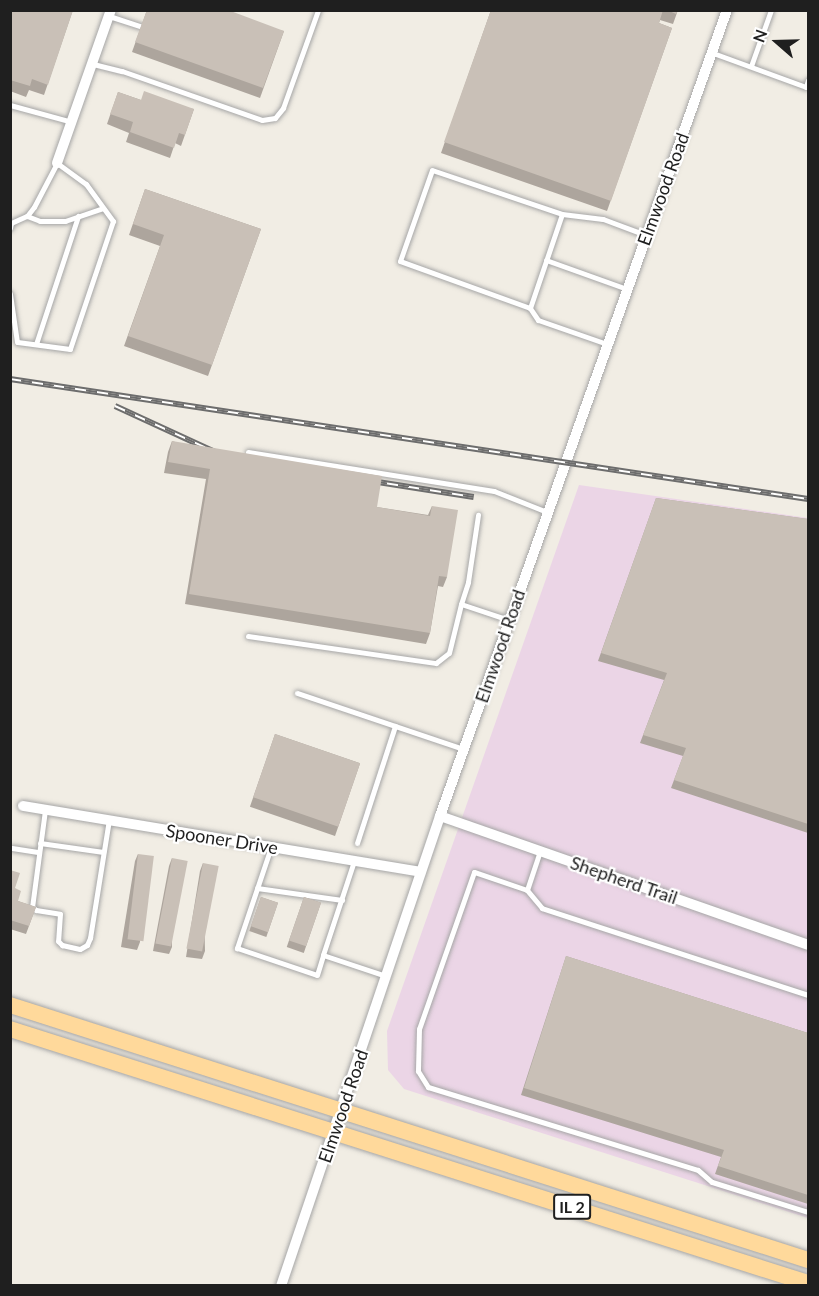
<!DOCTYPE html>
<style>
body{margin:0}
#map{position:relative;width:819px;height:1296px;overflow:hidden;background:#f1ede4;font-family:Lato,sans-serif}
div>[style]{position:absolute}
.industrial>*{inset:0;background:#ebd5e6}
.roads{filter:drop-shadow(0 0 2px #a6a6a6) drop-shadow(0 0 2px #a6a6a6)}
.lane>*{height:5px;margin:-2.5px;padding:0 2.5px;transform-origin:2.5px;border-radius:2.5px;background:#fff}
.street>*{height:10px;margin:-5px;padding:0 5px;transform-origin:5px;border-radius:5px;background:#fff}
.primary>*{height:16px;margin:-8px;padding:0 8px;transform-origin:8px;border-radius:8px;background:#ffd99b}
.rail>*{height:6px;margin-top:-3px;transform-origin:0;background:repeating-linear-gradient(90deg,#fff 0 11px,#6d6d6d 0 22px);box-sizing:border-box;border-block:2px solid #6d6d6d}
.wall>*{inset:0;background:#ada59d;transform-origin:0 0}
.building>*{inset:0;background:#c9c0b7;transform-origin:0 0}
span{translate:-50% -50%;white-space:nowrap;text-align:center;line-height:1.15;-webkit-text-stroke:4.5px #fff;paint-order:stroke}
.shield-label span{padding:2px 4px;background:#fff;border:2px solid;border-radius:4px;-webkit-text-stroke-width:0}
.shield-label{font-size:16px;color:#1f1f1f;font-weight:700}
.street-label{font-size:18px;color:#1f1f1f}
.frame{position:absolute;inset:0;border:12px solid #1f1f1f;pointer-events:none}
.north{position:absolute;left:747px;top:12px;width:60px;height:60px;-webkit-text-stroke:4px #fff;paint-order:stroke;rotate:290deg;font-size:16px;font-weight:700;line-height:24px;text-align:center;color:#1f1f1f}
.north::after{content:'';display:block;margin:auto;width:21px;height:27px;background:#1f1f1f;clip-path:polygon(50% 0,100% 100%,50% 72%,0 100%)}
</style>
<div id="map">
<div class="industrial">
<i style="clip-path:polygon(579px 485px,808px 518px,808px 1218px,404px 1089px,388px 1070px,387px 1031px)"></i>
</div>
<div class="roads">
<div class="lane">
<i style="left:109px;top:16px;width:35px;rotate:18deg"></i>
<i style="left:713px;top:53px;width:99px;rotate:20.1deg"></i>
<i style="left:806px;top:87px;width:7px;rotate:-74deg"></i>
<i style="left:93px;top:64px;width:30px;rotate:14deg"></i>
<i style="left:122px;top:71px;width:148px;rotate:19.3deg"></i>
<i style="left:262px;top:120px;width:13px;rotate:-9deg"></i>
<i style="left:275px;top:118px;width:13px;rotate:-51deg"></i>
<i style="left:283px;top:108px;width:104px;rotate:-70.3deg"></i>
<i style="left:751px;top:66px;width:59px;rotate:-70.3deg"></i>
<i style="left:10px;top:105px;width:64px;rotate:15.3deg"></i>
<i style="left:27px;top:216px;width:14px;rotate:21deg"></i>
<i style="left:40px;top:221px;width:25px"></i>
<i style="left:65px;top:221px;width:40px;rotate:-18.9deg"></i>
<i style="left:10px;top:228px;width:5px;rotate:-79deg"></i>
<i style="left:11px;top:223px;width:17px;rotate:-24deg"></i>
<i style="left:27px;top:216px;width:11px;rotate:-52deg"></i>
<i style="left:34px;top:207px;width:50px;rotate:-62.4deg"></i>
<i style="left:57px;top:163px;width:36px;rotate:36deg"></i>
<i style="left:86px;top:184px;width:46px;rotate:53.9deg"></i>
<i style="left:113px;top:221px;width:135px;rotate:108.6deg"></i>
<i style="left:70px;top:349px;width:53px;rotate:-172.5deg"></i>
<i style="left:17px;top:342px;width:49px;rotate:-98.3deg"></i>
<i style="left:546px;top:260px;width:86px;rotate:19.7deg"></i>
<i style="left:530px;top:308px;width:99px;rotate:-71.2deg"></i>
<i style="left:36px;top:344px;width:135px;rotate:-71.8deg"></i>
<i style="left:607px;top:344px;width:73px;rotate:-160.8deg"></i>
<i style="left:538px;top:320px;width:14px;rotate:-124deg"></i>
<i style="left:530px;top:308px;width:138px;rotate:-160.1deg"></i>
<i style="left:400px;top:261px;width:96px;rotate:-70.6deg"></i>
<i style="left:432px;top:170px;width:137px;rotate:18.7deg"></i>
<i style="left:562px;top:214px;width:41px;rotate:7deg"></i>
<i style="left:603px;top:219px;width:46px;rotate:20.4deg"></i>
<i style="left:248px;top:452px;width:249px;rotate:9deg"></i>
<i style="left:494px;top:491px;width:57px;rotate:21.6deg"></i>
<i style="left:461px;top:604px;width:23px;rotate:-72deg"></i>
<i style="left:468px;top:582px;width:68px;rotate:-81.5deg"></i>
<i style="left:248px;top:636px;width:190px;rotate:8.2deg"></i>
<i style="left:436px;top:663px;width:16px;rotate:-38deg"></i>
<i style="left:449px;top:653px;width:50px;rotate:-76.2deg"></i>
<i style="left:461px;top:604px;width:51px;rotate:18.4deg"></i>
<i style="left:297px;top:693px;width:175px;rotate:18.6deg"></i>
<i style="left:45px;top:810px;width:98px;rotate:97.6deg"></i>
<i style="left:32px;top:907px;width:5px;rotate:37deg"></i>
<i style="left:36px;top:910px;width:24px;rotate:9deg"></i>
<i style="left:60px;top:914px;width:27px;rotate:94deg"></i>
<i style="left:58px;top:941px;width:6px;rotate:45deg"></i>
<i style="left:62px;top:945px;width:18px;rotate:13deg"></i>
<i style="left:80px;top:949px;width:8px;rotate:-30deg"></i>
<i style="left:87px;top:945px;width:8px;rotate:-67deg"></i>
<i style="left:90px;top:938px;width:120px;rotate:-80.9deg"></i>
<i style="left:40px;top:843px;width:64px;rotate:8.1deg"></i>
<i style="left:357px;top:843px;width:123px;rotate:-72deg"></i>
<i style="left:271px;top:847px;width:107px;rotate:108.6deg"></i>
<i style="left:237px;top:948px;width:84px;rotate:18.6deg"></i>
<i style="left:317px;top:975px;width:21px;rotate:-73deg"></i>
<i style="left:12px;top:848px;width:26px;rotate:9deg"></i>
<i style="left:354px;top:861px;width:99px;rotate:108.3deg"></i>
<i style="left:323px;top:955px;width:66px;rotate:18.4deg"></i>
<i style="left:257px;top:888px;width:86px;rotate:8deg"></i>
<i style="left:527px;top:890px;width:41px;rotate:-71.6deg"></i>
<i style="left:808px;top:995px;width:280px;rotate:-161.9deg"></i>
<i style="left:542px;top:908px;width:23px;rotate:-130deg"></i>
<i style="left:527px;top:890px;width:56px;rotate:-161.2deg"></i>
<i style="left:474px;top:872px;width:166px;rotate:109.3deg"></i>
<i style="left:419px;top:1029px;width:42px;rotate:91.4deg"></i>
<i style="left:418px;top:1071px;width:19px;rotate:58deg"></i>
<i style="left:428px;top:1087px;width:282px;rotate:17.1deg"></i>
<i style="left:698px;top:1170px;width:18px;rotate:41deg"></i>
<i style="left:712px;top:1182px;width:101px;rotate:17.4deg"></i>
</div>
<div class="street">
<i style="left:57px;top:163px;width:162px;rotate:-70.6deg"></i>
<i style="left:23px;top:806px;width:403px;rotate:9.4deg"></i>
<i style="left:440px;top:816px;width:390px;rotate:19.3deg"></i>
<i style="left:281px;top:1286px;width:496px;rotate:-71.3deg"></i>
<i style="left:440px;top:816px;width:856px;rotate:-70.4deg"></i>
</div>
<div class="primary">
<i style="left:10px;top:1005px;width:838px;rotate:17.72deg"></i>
<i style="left:10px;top:1029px;width:837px;rotate:17.66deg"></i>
</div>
</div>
<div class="rail">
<i style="left:10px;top:379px;width:807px;rotate:8.55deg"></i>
<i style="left:115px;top:406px;width:110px;rotate:24.7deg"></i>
<i style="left:365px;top:480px;width:110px;rotate:8.9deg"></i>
</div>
<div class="wall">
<i style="clip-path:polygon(10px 10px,73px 10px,44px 95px,29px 90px,26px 97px,10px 91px)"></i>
<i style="clip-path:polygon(147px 10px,284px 31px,260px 98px,132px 52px)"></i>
<i style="clip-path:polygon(491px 10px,678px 10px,673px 24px,660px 20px,659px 23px,672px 28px,607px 211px,441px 153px)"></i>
<i style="clip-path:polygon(118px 92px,141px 100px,194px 109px,181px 146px,175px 143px,170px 158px,126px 142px,129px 133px,107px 124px)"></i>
<i style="clip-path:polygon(145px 189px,261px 229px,208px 376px,124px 346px,160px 246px,129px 235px)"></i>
<i style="clip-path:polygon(172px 441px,377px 507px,428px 515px,432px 506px,447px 577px,443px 587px,438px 586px,430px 633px,426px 644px,185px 604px,206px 479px,164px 473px,168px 452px)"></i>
<i style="clip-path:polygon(656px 498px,808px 519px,808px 833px,671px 788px,683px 756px,640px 743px,664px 680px,598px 661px)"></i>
<i style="left:275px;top:734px;width:90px;height:77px;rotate:19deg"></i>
<i style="clip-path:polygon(138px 854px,140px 942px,137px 950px,121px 947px,135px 861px)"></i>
<i style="clip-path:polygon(172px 858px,172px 947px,169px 954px,153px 951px,169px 866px)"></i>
<i style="clip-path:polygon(203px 863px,205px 951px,202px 959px,186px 957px,200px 871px)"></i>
<i style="clip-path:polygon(10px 870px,18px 901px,36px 907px,26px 934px,10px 929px)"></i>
<i style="left:261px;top:897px;width:18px;height:36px;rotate:19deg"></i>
<i style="left:304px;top:897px;width:18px;height:53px;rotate:19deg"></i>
<i style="clip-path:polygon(566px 956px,808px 1033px,808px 1204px,715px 1174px,721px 1157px,521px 1095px)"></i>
</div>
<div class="building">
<i style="clip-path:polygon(10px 10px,73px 10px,48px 85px,32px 79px,30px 86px,10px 80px)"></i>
<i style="clip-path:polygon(147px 10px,228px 10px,284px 31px,263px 88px,135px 42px)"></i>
<i style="clip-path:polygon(491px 10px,663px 10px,659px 23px,672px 28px,611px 201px,444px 142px)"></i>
<i style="clip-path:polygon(667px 10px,678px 10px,676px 14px)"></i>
<i style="clip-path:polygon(144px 91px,194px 109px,185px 135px,179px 133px,174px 148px,130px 132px,133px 122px,110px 114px,118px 92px,141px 100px)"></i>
<i style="clip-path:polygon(145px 189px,261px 229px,212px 365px,128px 336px,164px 235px,133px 224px)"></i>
<i style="clip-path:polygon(172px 441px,382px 476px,377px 507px,430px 516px,432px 506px,458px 510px,447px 577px,439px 576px,430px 633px,189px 594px,210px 469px,168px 462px)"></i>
<i style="clip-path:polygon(656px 498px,808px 519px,808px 824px,674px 780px,686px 748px,643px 735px,667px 673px,601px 653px)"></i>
<i style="left:275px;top:734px;width:90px;height:67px;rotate:19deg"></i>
<i style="left:138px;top:854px;width:16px;height:86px;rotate:7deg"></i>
<i style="left:172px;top:858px;width:16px;height:87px;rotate:11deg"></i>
<i style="left:203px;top:863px;width:16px;height:87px;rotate:11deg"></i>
<i style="clip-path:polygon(10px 870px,20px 873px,15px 888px,21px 891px,18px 901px,36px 907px,29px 926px,10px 920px)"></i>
<i style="left:261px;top:897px;width:18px;height:31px;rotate:19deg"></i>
<i style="left:304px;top:897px;width:18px;height:46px;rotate:19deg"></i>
<i style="clip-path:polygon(566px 956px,808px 1033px,808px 1195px,718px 1166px,724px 1150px,524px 1088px)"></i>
</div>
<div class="shield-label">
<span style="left:572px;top:1207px">IL 2</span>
</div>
<div class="street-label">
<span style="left:663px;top:189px;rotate:-70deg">Elmwood Road</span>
<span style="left:500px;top:646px;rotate:-71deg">Elmwood Road</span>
<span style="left:222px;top:839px;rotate:9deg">Spooner Drive</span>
<span style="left:624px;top:880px;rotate:19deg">Shepherd Trail</span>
<span style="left:343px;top:1106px;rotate:-71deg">Elmwood Road</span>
</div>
<div class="frame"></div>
<div class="north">N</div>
</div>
